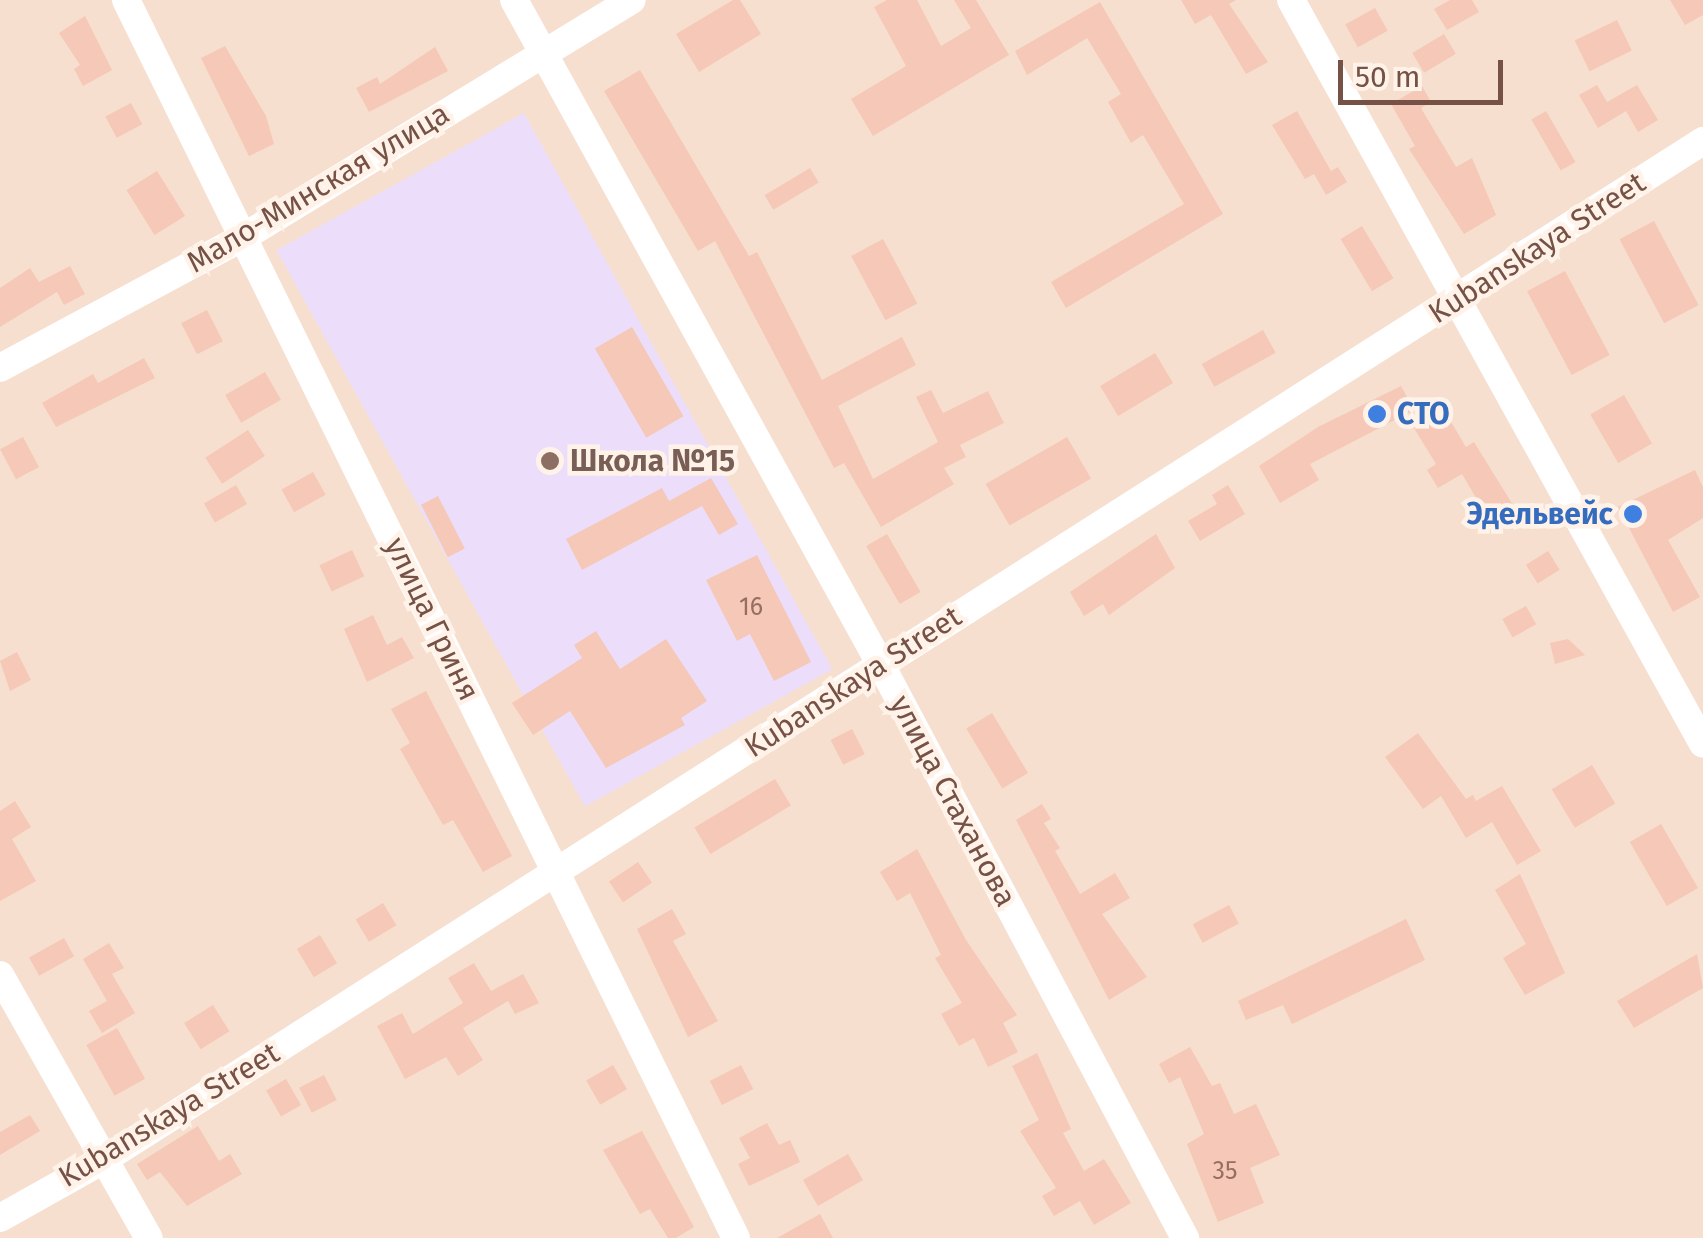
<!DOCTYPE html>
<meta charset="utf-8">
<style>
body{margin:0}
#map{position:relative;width:1703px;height:1238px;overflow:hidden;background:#feefe1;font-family:"Fira Sans",sans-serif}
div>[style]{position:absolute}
.residential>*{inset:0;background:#f6dfcf;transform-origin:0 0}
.education>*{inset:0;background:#ecdefa;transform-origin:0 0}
.building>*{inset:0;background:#f5c8b7;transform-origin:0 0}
.minor>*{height:28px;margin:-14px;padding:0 14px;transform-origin:14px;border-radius:14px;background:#fff}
.dots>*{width:28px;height:28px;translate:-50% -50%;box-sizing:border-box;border:5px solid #fff3e9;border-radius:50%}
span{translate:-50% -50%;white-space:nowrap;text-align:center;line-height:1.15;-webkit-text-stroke:9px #fff3e9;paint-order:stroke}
.number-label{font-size:25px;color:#966f62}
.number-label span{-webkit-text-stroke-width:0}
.street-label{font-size:30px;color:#765146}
.shop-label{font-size:30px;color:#366cbe;font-weight:700}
.left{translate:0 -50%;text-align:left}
.right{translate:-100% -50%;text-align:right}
.education-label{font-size:30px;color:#785e54;font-weight:700}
.scale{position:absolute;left:1338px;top:60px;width:165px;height:45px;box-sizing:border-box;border:5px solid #765146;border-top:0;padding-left:12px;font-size:30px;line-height:35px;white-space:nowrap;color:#765146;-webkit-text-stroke:8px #fff3e9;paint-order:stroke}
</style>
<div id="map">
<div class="residential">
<i style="left:0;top:0;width:1703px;height:1238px"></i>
</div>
<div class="education">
<i style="left:524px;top:113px;width:636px;height:283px;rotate:61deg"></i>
</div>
<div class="building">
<i style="clip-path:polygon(733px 0,740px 0,761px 34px,699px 72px,676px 34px)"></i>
<i style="clip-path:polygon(887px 0,917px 0,941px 46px,971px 28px,954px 0,976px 0,1009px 55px,873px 136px,851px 99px,906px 66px,874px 7px)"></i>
<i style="clip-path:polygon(1181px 0,1236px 0,1229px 4px,1268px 62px,1246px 74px,1211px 15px,1195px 24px)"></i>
<i style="clip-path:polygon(1450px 0,1472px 0,1479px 12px,1447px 30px,1434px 9px)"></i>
<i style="clip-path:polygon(1670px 0,1703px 0,1703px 15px,1685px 25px)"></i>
<i style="clip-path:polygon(1100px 2px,1223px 214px,1066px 308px,1051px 282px,1184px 204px,1143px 135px,1131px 143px,1108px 102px,1121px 94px,1087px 38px,1027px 75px,1015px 51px)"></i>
<i style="left:1375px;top:8px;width:26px;height:34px;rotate:61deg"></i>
<i style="clip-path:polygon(85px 16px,112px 70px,83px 86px,74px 69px,80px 65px,59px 33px)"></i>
<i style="left:1617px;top:20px;width:34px;height:47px;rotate:64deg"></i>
<i style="left:1444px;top:34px;width:23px;height:37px;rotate:59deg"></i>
<i style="clip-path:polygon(225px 46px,266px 116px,274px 144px,249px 156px,201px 58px)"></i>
<i style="clip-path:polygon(435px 47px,448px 71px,369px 112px,356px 88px,377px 77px,380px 84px)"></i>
<i style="clip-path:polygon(640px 70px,749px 256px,757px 252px,822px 380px,902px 337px,916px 365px,838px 406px,873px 479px,938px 442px,916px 397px,931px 390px,943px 413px,988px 391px,1004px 423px,960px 445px,966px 457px,944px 468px,954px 484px,881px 527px,844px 463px,834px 468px,715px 241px,698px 251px,604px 91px)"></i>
<i style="clip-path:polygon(1597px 85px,1607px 102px,1637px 85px,1658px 120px,1638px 132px,1626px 111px,1598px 128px,1579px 95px)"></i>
<i style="clip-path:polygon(1422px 86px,1431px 102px,1421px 108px,1456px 167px,1472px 158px,1496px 215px,1464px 234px,1409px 149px,1415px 146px,1391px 104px)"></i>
<i style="left:131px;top:103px;width:24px;height:29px;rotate:62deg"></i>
<i style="clip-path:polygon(1297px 111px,1331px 171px,1338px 167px,1347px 182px,1326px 195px,1314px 174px,1305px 179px,1272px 125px)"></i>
<i style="left:1546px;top:111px;width:59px;height:17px;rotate:60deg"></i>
<i style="left:810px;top:168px;width:17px;height:53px;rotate:59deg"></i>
<i style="left:157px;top:171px;width:53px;height:36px;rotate:58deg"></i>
<i style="left:1654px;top:221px;width:95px;height:39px;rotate:62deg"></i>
<i style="left:1362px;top:226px;width:61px;height:25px;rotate:59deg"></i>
<i style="left:883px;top:239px;width:73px;height:36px;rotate:62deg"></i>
<i style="clip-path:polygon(70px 266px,85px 294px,64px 305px,57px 292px,0 327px,0 288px,30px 268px,39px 282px)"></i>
<i style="left:1565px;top:271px;width:95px;height:43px;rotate:62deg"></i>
<i style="left:207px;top:310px;width:35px;height:29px;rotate:63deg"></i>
<i style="left:632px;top:327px;width:103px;height:43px;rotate:60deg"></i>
<i style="left:1263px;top:330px;width:26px;height:70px;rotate:61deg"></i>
<i style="left:1155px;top:353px;width:35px;height:64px;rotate:59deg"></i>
<i style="clip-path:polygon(144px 358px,155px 378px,56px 427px,42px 403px,93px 374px,98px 383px)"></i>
<i style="left:265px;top:372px;width:32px;height:46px;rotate:60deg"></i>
<i style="clip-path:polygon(1401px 386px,1414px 410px,1310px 464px,1319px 480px,1280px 503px,1259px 466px,1318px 427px)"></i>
<i style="left:1624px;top:395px;width:56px;height:39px;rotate:60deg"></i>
<i style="clip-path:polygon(1439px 402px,1466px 447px,1474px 442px,1513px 505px,1489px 520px,1462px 474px,1438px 488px,1427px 470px,1436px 464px,1409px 420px)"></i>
<i style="left:248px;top:430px;width:31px;height:51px;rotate:57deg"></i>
<i style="left:23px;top:437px;width:34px;height:26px;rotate:62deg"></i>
<i style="left:1067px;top:437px;width:48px;height:94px;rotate:60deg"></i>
<i style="clip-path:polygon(1695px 470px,1703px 487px,1703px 518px,1668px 540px,1700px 597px,1673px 612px,1618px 507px)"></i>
<i style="left:313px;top:472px;width:26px;height:36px;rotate:61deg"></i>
<i style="clip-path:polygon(711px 478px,738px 524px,719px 535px,702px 506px,582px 570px,566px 539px,662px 488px,669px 501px)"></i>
<i style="left:236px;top:485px;width:22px;height:37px;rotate:60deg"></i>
<i style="clip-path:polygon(1228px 485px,1245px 514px,1200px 541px,1188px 521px,1217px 504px,1212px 495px)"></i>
<i style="left:438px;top:496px;width:59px;height:19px;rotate:63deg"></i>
<i style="left:887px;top:534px;width:67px;height:24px;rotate:60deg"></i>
<i style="clip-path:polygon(1156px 534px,1175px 568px,1109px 615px,1103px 604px,1084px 616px,1070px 592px)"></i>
<i style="left:352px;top:550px;width:29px;height:36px;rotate:65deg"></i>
<i style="left:1548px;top:551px;width:22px;height:26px;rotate:58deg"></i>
<i style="clip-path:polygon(757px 555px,811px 662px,774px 681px,750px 634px,737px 641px,706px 580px)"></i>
<i style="left:1526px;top:606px;width:21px;height:27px;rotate:61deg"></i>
<i style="clip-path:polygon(373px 615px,387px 645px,402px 637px,414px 658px,367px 682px,344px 629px)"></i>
<i style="clip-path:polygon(596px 631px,620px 669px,666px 639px,707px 701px,681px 718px,685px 725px,606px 768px,570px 711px,533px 735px,512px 703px,582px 658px,574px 645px)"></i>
<i style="clip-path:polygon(1568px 639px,1585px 655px,1555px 664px,1550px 643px)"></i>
<i style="clip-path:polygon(17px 652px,31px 680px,10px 691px,0 661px)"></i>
<i style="clip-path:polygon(426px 691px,512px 856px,483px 872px,453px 820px,443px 825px,400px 749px,410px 743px,391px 709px)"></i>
<i style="left:992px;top:713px;width:70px;height:30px;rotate:59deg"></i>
<i style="left:852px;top:729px;width:28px;height:24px;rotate:63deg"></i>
<i style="clip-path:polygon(1418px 733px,1466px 799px,1473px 795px,1476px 801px,1502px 786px,1541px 851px,1517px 865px,1492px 822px,1466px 838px,1441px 796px,1423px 809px,1385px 757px)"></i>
<i style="left:1592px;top:765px;width:45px;height:47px;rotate:59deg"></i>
<i style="left:775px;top:779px;width:31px;height:94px;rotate:59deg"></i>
<i style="clip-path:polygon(15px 801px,31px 827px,12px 839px,36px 881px,0 901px,0 811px)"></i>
<i style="clip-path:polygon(1042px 804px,1051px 819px,1044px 823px,1060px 848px,1055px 851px,1080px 894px,1115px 873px,1130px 898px,1102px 914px,1147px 977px,1109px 1000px,1016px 820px)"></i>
<i style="left:1661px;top:824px;width:74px;height:36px;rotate:60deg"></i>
<i style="clip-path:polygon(917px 849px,966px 940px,1017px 1015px,1003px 1023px,1018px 1052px,988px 1067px,974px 1038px,959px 1046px,941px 1014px,962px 1003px,935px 958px,941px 955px,910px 893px,897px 901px,880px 872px)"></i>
<i style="left:638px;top:862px;width:25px;height:35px;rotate:56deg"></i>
<i style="clip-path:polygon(1520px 874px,1565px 973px,1525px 995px,1503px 958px,1526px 944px,1495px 890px)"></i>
<i style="left:383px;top:903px;width:26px;height:32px;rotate:59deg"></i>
<i style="left:1229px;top:905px;width:21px;height:41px;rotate:62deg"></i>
<i style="clip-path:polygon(672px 909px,686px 934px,673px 941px,718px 1021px,688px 1037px,637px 929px)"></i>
<i style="clip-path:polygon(1406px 919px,1425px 960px,1292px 1024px,1283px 1005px,1246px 1020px,1238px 1001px)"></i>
<i style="left:320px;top:935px;width:33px;height:27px;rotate:59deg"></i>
<i style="left:64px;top:938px;width:21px;height:40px;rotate:61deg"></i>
<i style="clip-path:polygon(109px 943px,124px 968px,112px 974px,135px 1013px,102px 1033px,89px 1011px,107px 1001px,83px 959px)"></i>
<i style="clip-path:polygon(1697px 954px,1703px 988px,1634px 1028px,1617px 1001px)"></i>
<i style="clip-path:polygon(474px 963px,491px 991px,523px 974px,539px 1003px,515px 1014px,508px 1001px,463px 1028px,483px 1060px,458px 1076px,446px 1057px,405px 1079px,377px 1026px,402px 1013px,413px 1034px,463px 1003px,448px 978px)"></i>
<i style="left:213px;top:1005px;width:31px;height:34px;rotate:58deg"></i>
<i style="left:117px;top:1028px;width:58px;height:35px;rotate:61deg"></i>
<i style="clip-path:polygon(1190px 1047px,1212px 1086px,1220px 1083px,1234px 1114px,1256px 1104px,1280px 1155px,1250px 1168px,1264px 1203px,1218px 1222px,1187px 1144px,1204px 1134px,1180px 1077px,1169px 1083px,1159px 1064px)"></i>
<i style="clip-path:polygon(1037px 1053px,1071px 1129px,1063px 1133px,1084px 1171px,1104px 1159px,1131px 1203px,1094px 1225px,1080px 1201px,1054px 1216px,1042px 1196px,1056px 1188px,1020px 1131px,1039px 1120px,1012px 1066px)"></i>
<i style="left:613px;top:1065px;width:28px;height:31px;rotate:60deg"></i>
<i style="left:741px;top:1065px;width:27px;height:35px;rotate:63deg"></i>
<i style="left:324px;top:1075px;width:28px;height:28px;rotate:63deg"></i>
<i style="left:286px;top:1079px;width:30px;height:23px;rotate:60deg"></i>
<i style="clip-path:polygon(30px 1115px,40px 1131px,0 1155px,0 1132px)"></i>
<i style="clip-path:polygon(767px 1123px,779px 1145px,790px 1140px,800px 1162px,749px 1186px,738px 1164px,750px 1158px,739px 1138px)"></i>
<i style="clip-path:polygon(198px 1126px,219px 1161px,230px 1154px,242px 1174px,187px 1206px,160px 1172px,147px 1180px,137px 1164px)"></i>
<i style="clip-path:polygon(642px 1131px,694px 1227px,676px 1238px,668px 1238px,650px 1209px,640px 1214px,603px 1150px)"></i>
<i style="left:848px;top:1154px;width:30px;height:52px;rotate:60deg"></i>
<i style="clip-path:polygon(820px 1214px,833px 1238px,777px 1238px)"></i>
</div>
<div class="minor">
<i style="left:126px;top:0;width:1380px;rotate:63.77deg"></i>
<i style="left:514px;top:0;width:760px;rotate:61.11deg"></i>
<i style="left:881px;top:665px;width:649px;rotate:62.05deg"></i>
<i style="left:1291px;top:0;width:850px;rotate:61.02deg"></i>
<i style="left:0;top:368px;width:278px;rotate:-28.3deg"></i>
<i style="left:245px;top:236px;width:453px;rotate:-31.4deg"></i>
<i style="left:0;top:975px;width:302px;rotate:60.5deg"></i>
<i style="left:0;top:1218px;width:120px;rotate:-29.3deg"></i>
<i style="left:105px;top:1159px;width:1895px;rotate:-32.5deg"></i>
</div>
<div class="dots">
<i style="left:1377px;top:414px;background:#3f7fe0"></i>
<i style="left:550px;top:461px;background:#8d6e63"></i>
<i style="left:1633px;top:514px;background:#3f7fe0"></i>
</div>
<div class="number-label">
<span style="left:751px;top:607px">16</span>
<span style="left:1225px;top:1171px">35</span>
</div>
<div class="street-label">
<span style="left:318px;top:188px;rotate:-31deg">Мало-Минская улица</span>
<span style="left:1537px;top:248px;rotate:-33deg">Kubanskaya Street</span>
<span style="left:432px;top:619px;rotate:64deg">улица Гриня</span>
<span style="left:853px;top:682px;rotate:-33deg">Kubanskaya Street</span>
<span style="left:953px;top:801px;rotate:62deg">улица Стаханова</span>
<span style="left:169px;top:1115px;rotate:-31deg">Kubanskaya Street</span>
</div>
<div class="shop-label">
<span class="left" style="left:1397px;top:414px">СТО</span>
<span class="right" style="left:1613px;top:514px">Эдельвейс</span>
</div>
<div class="education-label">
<span class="left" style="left:570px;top:461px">Школа №15</span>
</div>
<div class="scale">50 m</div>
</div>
